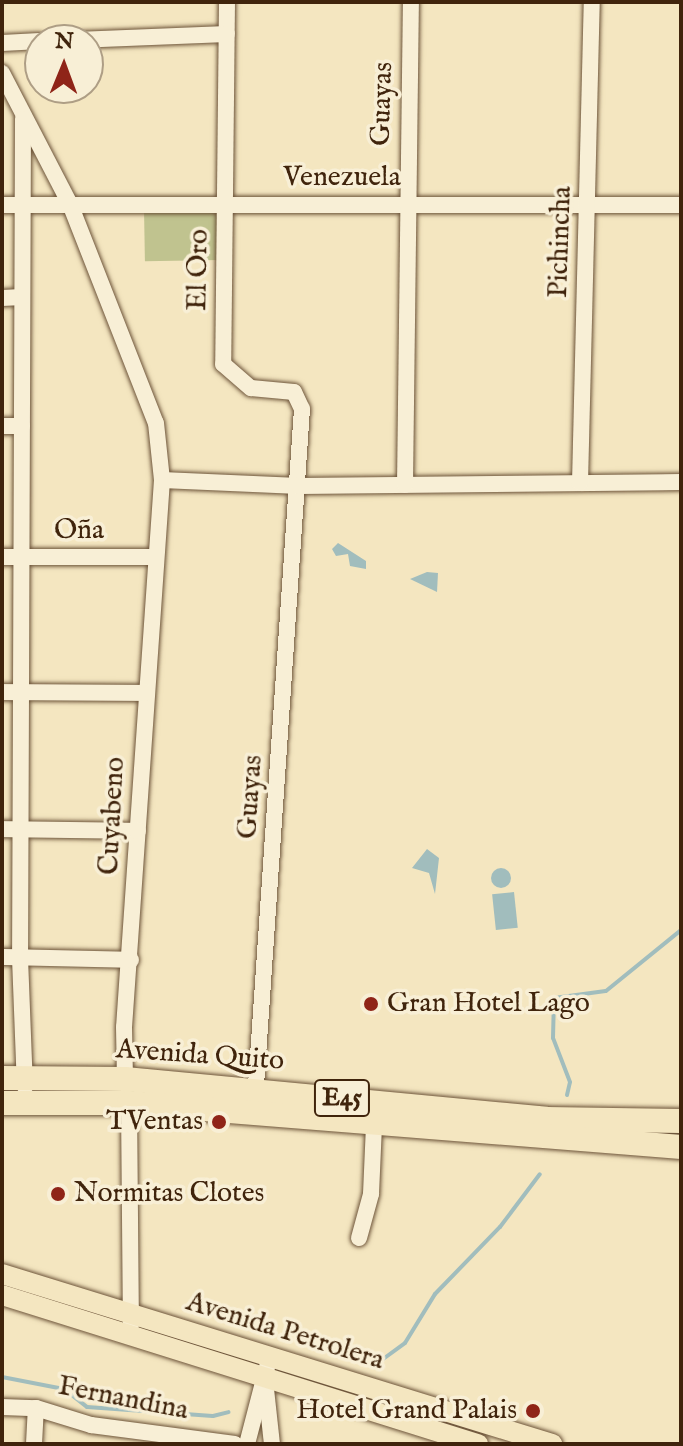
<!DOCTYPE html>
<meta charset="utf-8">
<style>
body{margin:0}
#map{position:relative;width:683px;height:1446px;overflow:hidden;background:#f4e6c0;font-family:"IM FELL English",serif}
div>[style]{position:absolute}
.green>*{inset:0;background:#c0c38f;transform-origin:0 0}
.water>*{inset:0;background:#a1bdbd;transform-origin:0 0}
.round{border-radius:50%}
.stream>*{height:4px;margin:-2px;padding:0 2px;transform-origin:2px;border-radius:2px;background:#a1bdbd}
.roads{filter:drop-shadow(0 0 2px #6d5439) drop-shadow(0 0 2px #6d5439)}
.minor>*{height:16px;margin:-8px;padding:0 8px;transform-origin:8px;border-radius:8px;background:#f8efd6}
.major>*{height:20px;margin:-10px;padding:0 10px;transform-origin:10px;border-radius:10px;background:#f4e6c0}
.highway>*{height:24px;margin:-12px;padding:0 12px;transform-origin:12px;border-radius:12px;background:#f4e6c0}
.dots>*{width:22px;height:22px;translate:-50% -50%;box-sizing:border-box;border:4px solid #f8efd6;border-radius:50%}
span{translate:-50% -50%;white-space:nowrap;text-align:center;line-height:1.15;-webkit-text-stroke:7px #f8efd6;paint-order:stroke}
.shield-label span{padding:2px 6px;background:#f8efd6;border:2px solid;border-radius:6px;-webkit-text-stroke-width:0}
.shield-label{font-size:26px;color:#40240c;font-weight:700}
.street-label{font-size:28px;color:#40240c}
.poi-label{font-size:28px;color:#40240c}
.left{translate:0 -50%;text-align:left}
.right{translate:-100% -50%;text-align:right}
.frame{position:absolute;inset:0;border:4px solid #40240c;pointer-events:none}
.north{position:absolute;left:24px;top:24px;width:80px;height:80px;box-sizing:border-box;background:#f8efd6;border:2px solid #ae9e85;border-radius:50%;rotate:1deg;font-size:22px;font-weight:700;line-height:32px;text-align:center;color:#40240c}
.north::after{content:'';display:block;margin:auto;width:28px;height:36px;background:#8f2418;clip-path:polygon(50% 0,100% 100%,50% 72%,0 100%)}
</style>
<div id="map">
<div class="green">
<i style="left:219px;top:208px;width:52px;height:75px;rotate:89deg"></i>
</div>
<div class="water">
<i style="clip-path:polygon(338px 543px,366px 561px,366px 569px,350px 566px,348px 554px,336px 556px,332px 549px)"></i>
<i style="clip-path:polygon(427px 572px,438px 573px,437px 592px,410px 579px)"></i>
<i style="clip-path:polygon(427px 849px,439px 858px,435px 894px,429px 873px,412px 868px)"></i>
<i class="round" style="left:491px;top:868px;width:20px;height:20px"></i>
<i style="left:514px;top:892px;width:36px;height:22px;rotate:84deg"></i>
</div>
<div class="stream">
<i style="left:567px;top:1095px;width:13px;rotate:-77deg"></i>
<i style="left:570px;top:1082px;width:47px;rotate:-111.1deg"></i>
<i style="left:553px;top:1038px;width:40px;rotate:-88.6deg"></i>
<i style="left:554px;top:998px;width:52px;rotate:-7.7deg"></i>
<i style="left:606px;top:991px;width:97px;rotate:-39.1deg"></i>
<i style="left:379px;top:1362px;width:32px;rotate:-36deg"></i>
<i style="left:405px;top:1343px;width:57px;rotate:-58.5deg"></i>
<i style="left:435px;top:1294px;width:93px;rotate:-45.9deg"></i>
<i style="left:500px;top:1227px;width:66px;rotate:-53deg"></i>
<i style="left:2px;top:1377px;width:63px;rotate:11deg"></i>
<i style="left:64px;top:1389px;width:29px;rotate:38deg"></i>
<i style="left:87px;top:1407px;width:126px;rotate:4.1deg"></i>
<i style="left:213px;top:1416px;width:16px;rotate:-14deg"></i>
</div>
<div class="roads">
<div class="minor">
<i style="left:227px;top:2px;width:362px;rotate:90.6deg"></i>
<i style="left:223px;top:364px;width:37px;rotate:41deg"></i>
<i style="left:251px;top:388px;width:43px;rotate:5.3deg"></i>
<i style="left:294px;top:392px;width:19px;rotate:65deg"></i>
<i style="left:302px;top:409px;width:694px;rotate:93.89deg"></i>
<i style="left:76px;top:40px;width:151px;rotate:-2.3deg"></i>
<i style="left:2px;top:43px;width:38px;rotate:-3deg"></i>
<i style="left:2px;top:73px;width:148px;rotate:62.6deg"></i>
<i style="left:70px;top:204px;width:235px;rotate:68.6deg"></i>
<i style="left:156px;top:423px;width:57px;rotate:84deg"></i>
<i style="left:162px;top:480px;width:548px;rotate:93.97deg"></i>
<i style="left:124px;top:1027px;width:52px;rotate:88.9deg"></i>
<i style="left:23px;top:119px;width:839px;rotate:90.2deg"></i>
<i style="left:20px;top:958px;width:129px;rotate:87.8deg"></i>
<i style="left:2px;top:205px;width:679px"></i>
<i style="left:2px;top:298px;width:20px;rotate:-3deg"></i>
<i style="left:2px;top:426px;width:20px"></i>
<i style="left:162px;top:480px;width:137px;rotate:2.5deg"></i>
<i style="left:299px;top:486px;width:382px;rotate:-0.6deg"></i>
<i style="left:580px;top:483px;width:481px;rotate:-88.6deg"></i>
<i style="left:405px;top:485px;width:483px;rotate:-89.3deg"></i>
<i style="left:2px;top:557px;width:154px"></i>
<i style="left:2px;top:692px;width:145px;rotate:0.4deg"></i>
<i style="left:2px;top:829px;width:136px;rotate:0.8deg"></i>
<i style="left:2px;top:957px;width:129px;rotate:1.3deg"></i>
<i style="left:129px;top:1103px;width:222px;rotate:89.5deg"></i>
<i style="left:359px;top:1238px;width:46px;rotate:-74.7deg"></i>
<i style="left:371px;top:1194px;width:70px;rotate:-87.5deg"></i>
<i style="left:266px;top:1389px;width:55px;rotate:83.8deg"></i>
<i style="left:2px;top:1407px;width:34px;rotate:2deg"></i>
<i style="left:36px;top:1408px;width:58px;rotate:17.2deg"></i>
<i style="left:91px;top:1425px;width:145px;rotate:7.5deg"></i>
<i style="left:34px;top:1444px;width:36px;rotate:-87deg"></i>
<i style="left:247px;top:1444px;width:91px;rotate:-75.4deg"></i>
</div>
<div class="major">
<i style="left:2px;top:1274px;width:576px;rotate:17.18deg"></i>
<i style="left:2px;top:1295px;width:499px;rotate:17.4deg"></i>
</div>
<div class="highway">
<i style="left:2px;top:1078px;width:123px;rotate:0.5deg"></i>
<i style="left:125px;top:1079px;width:423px;rotate:5.4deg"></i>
<i style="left:546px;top:1119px;width:135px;rotate:0.8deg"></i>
<i style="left:2px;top:1103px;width:127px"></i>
<i style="left:129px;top:1103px;width:554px;rotate:4.56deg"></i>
</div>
</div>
<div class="dots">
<i style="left:371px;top:1004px;background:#8f2418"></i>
<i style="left:219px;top:1122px;background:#8f2418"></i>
<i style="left:58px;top:1194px;background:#8f2418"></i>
<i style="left:533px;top:1411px;background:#8f2418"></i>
</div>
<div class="shield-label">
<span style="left:342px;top:1098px">E45</span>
</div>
<div class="street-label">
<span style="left:383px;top:104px;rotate:-88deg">Guayas</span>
<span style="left:342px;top:178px">Venezuela</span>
<span style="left:561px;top:242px;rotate:-88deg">Pichincha</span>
<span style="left:199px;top:270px;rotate:-89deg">El Oro</span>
<span style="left:79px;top:531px">Oña</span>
<span style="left:251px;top:797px;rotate:-86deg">Guayas</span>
<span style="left:113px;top:816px;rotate:-87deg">Cuyabeno</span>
<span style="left:200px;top:1056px;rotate:4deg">Avenida Quito</span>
<span style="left:285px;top:1332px;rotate:17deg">Avenida Petrolera</span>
<span style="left:123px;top:1399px;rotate:11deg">Fernandina</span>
</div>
<div class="poi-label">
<span class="left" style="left:387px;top:1004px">Gran Hotel Lago</span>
<span class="right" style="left:203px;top:1122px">TVentas</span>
<span class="left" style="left:74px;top:1194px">Normitas Clotes</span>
<span class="right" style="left:517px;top:1411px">Hotel Grand Palais</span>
</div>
<div class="frame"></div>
<div class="north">N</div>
</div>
